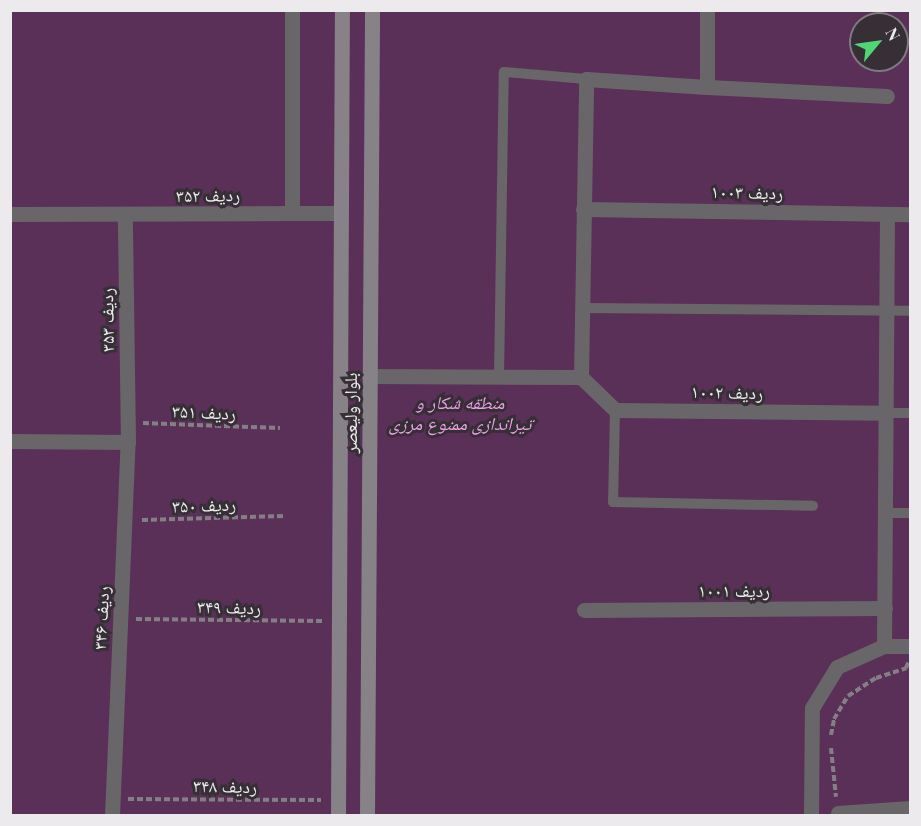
<!DOCTYPE html>
<meta charset="utf-8">
<style>
body{margin:0}
#map{position:relative;width:921px;height:826px;overflow:hidden;background:#363036;font-family:"Playfair Display","Noto Naskh Arabic",serif}
div>[style]{position:absolute}
.green>*{inset:0;background:#5b3058}
.path>*{height:4px;margin-top:-2px;transform-origin:0;background:repeating-linear-gradient(90deg,#847f84 0 6px,transparent 0 9px)}
.lane>*{height:10px;margin:-5px;padding:0 5px;transform-origin:5px;border-radius:5px;background:#696669}
.street>*{height:15px;margin:-7.5px;padding:0 7.5px;transform-origin:7.5px;border-radius:7.5px;background:#696669}
.secondary>*{height:15px;margin:-7.5px;padding:0 7.5px;transform-origin:7.5px;border-radius:7.5px;background:#878287}
span{translate:-50% -50%;white-space:nowrap;text-align:center;line-height:1.15;-webkit-text-stroke:6px #363036;paint-order:stroke}
.street-label{font-size:18px;color:#edeaed}
.park-label{font-size:18px;color:#ef9ee9;font-style:italic}
.frame{position:absolute;inset:0;border:12px solid #edeaed;pointer-events:none}
.north{position:absolute;left:849px;top:12px;width:60px;height:60px;box-sizing:border-box;background:#363036;border:2px solid #7f7a7f;border-radius:50%;rotate:61deg;font-size:16px;font-weight:700;line-height:24px;text-align:center;color:#edeaed}
.north::after{content:'';display:block;margin:auto;width:21px;height:27px;background:#50d674;clip-path:polygon(50% 0,100% 100%,50% 72%,0 100%)}
</style>
<div id="map">
<div class="green">
<i style="clip-path:polygon(evenodd,11px 11px,910px 11px,910px 815px,11px 815px,11px 11px,861px 24px,897px 24px,897px 60px,861px 60px,861px 24px)"></i>
</div>
<div class="path">
<i style="left:143px;top:423px;width:137px;rotate:2.1deg"></i>
<i style="left:142px;top:520px;width:143px;rotate:-1.6deg"></i>
<i style="left:136px;top:619px;width:187px;rotate:0.6deg"></i>
<i style="left:831px;top:735px;width:16px;rotate:-79deg"></i>
<i style="left:834px;top:719px;width:27px;rotate:-59deg"></i>
<i style="left:848px;top:696px;width:33px;rotate:-33deg"></i>
<i style="left:876px;top:678px;width:32px;rotate:-18deg"></i>
<i style="left:906px;top:668px;width:8px;rotate:-67deg"></i>
<i style="left:831px;top:748px;width:49px;rotate:84.2deg"></i>
<i style="left:128px;top:799px;width:193px;rotate:0.3deg"></i>
</div>
<div class="lane">
<i style="left:582px;top:308px;width:328px;rotate:0.5deg"></i>
<i style="left:499px;top:376px;width:304px;rotate:-89.1deg"></i>
<i style="left:504px;top:72px;width:82px;rotate:4.9deg"></i>
<i style="left:615px;top:410px;width:92px;rotate:91.2deg"></i>
<i style="left:613px;top:502px;width:200px;rotate:1.1deg"></i>
<i style="left:886px;top:413px;width:24px"></i>
<i style="left:886px;top:513px;width:24px"></i>
</div>
<div class="street">
<i style="left:292px;top:10px;width:203px;rotate:90deg"></i>
<i style="left:292px;top:213px;width:49px"></i>
<i style="left:707px;top:87px;width:180px;rotate:2.9deg"></i>
<i style="left:583px;top:209px;width:327px;rotate:0.9deg"></i>
<i style="left:10px;top:214px;width:282px;rotate:-0.2deg"></i>
<i style="left:369px;top:376px;width:212px;rotate:0.3deg"></i>
<i style="left:581px;top:377px;width:298px;rotate:-89deg"></i>
<i style="left:586px;top:79px;width:121px;rotate:3.8deg"></i>
<i style="left:707px;top:87px;width:77px;rotate:-90deg"></i>
<i style="left:581px;top:377px;width:47px;rotate:44.1deg"></i>
<i style="left:615px;top:410px;width:271px;rotate:0.6deg"></i>
<i style="left:10px;top:441px;width:118px;rotate:0.5deg"></i>
<i style="left:584px;top:610px;width:301px;rotate:-0.4deg"></i>
<i style="left:884px;top:646px;width:432px;rotate:-89.6deg"></i>
<i style="left:838px;top:813px;width:72px;rotate:-4deg"></i>
<i style="left:112px;top:816px;width:374px;rotate:-87.6deg"></i>
<i style="left:128px;top:442px;width:226px;rotate:-90.8deg"></i>
<i style="left:811px;top:816px;width:108px;rotate:-89.5deg"></i>
<i style="left:812px;top:708px;width:48px;rotate:-58.6deg"></i>
<i style="left:837px;top:667px;width:51px;rotate:-24.1deg"></i>
<i style="left:884px;top:646px;width:26px"></i>
</div>
<div class="secondary">
<i style="left:338px;top:816px;width:806px;rotate:-89.72deg"></i>
<i style="left:367px;top:816px;width:806px;rotate:-89.64deg"></i>
</div>
<div class="street-label">
<span style="left:747px;top:192px;rotate:1deg">ردیف ۱۰۰۳</span>
<span style="left:208px;top:195px;rotate:-1deg">ردیف ۳۵۲</span>
<span style="left:107px;top:320px;rotate:-91deg">ردیف ۳۵۳</span>
<span style="left:727px;top:392px;rotate:1deg">ردیف ۱۰۰۲</span>
<span style="left:204px;top:412px;rotate:2deg">ردیف ۳۵۱</span>
<span style="left:350px;top:413px;rotate:-90deg">بلوار ولیعصر</span>
<span style="left:204px;top:505px;rotate:-2deg">ردیف ۳۵۰</span>
<span style="left:734px;top:590px">ردیف ۱۰۰۱</span>
<span style="left:229px;top:607px;rotate:1deg">ردیف ۳۴۹</span>
<span style="left:101px;top:618px;rotate:-87deg">ردیف ۳۴۶</span>
<span style="left:225px;top:786px;rotate:1deg">ردیف ۳۴۸</span>
</div>
<div class="park-label">
<span style="left:460px;top:413px">منطقه شکار و<br>تیراندازی ممنوع مرزی</span>
</div>
<div class="frame"></div>
<div class="north">N</div>
</div>
